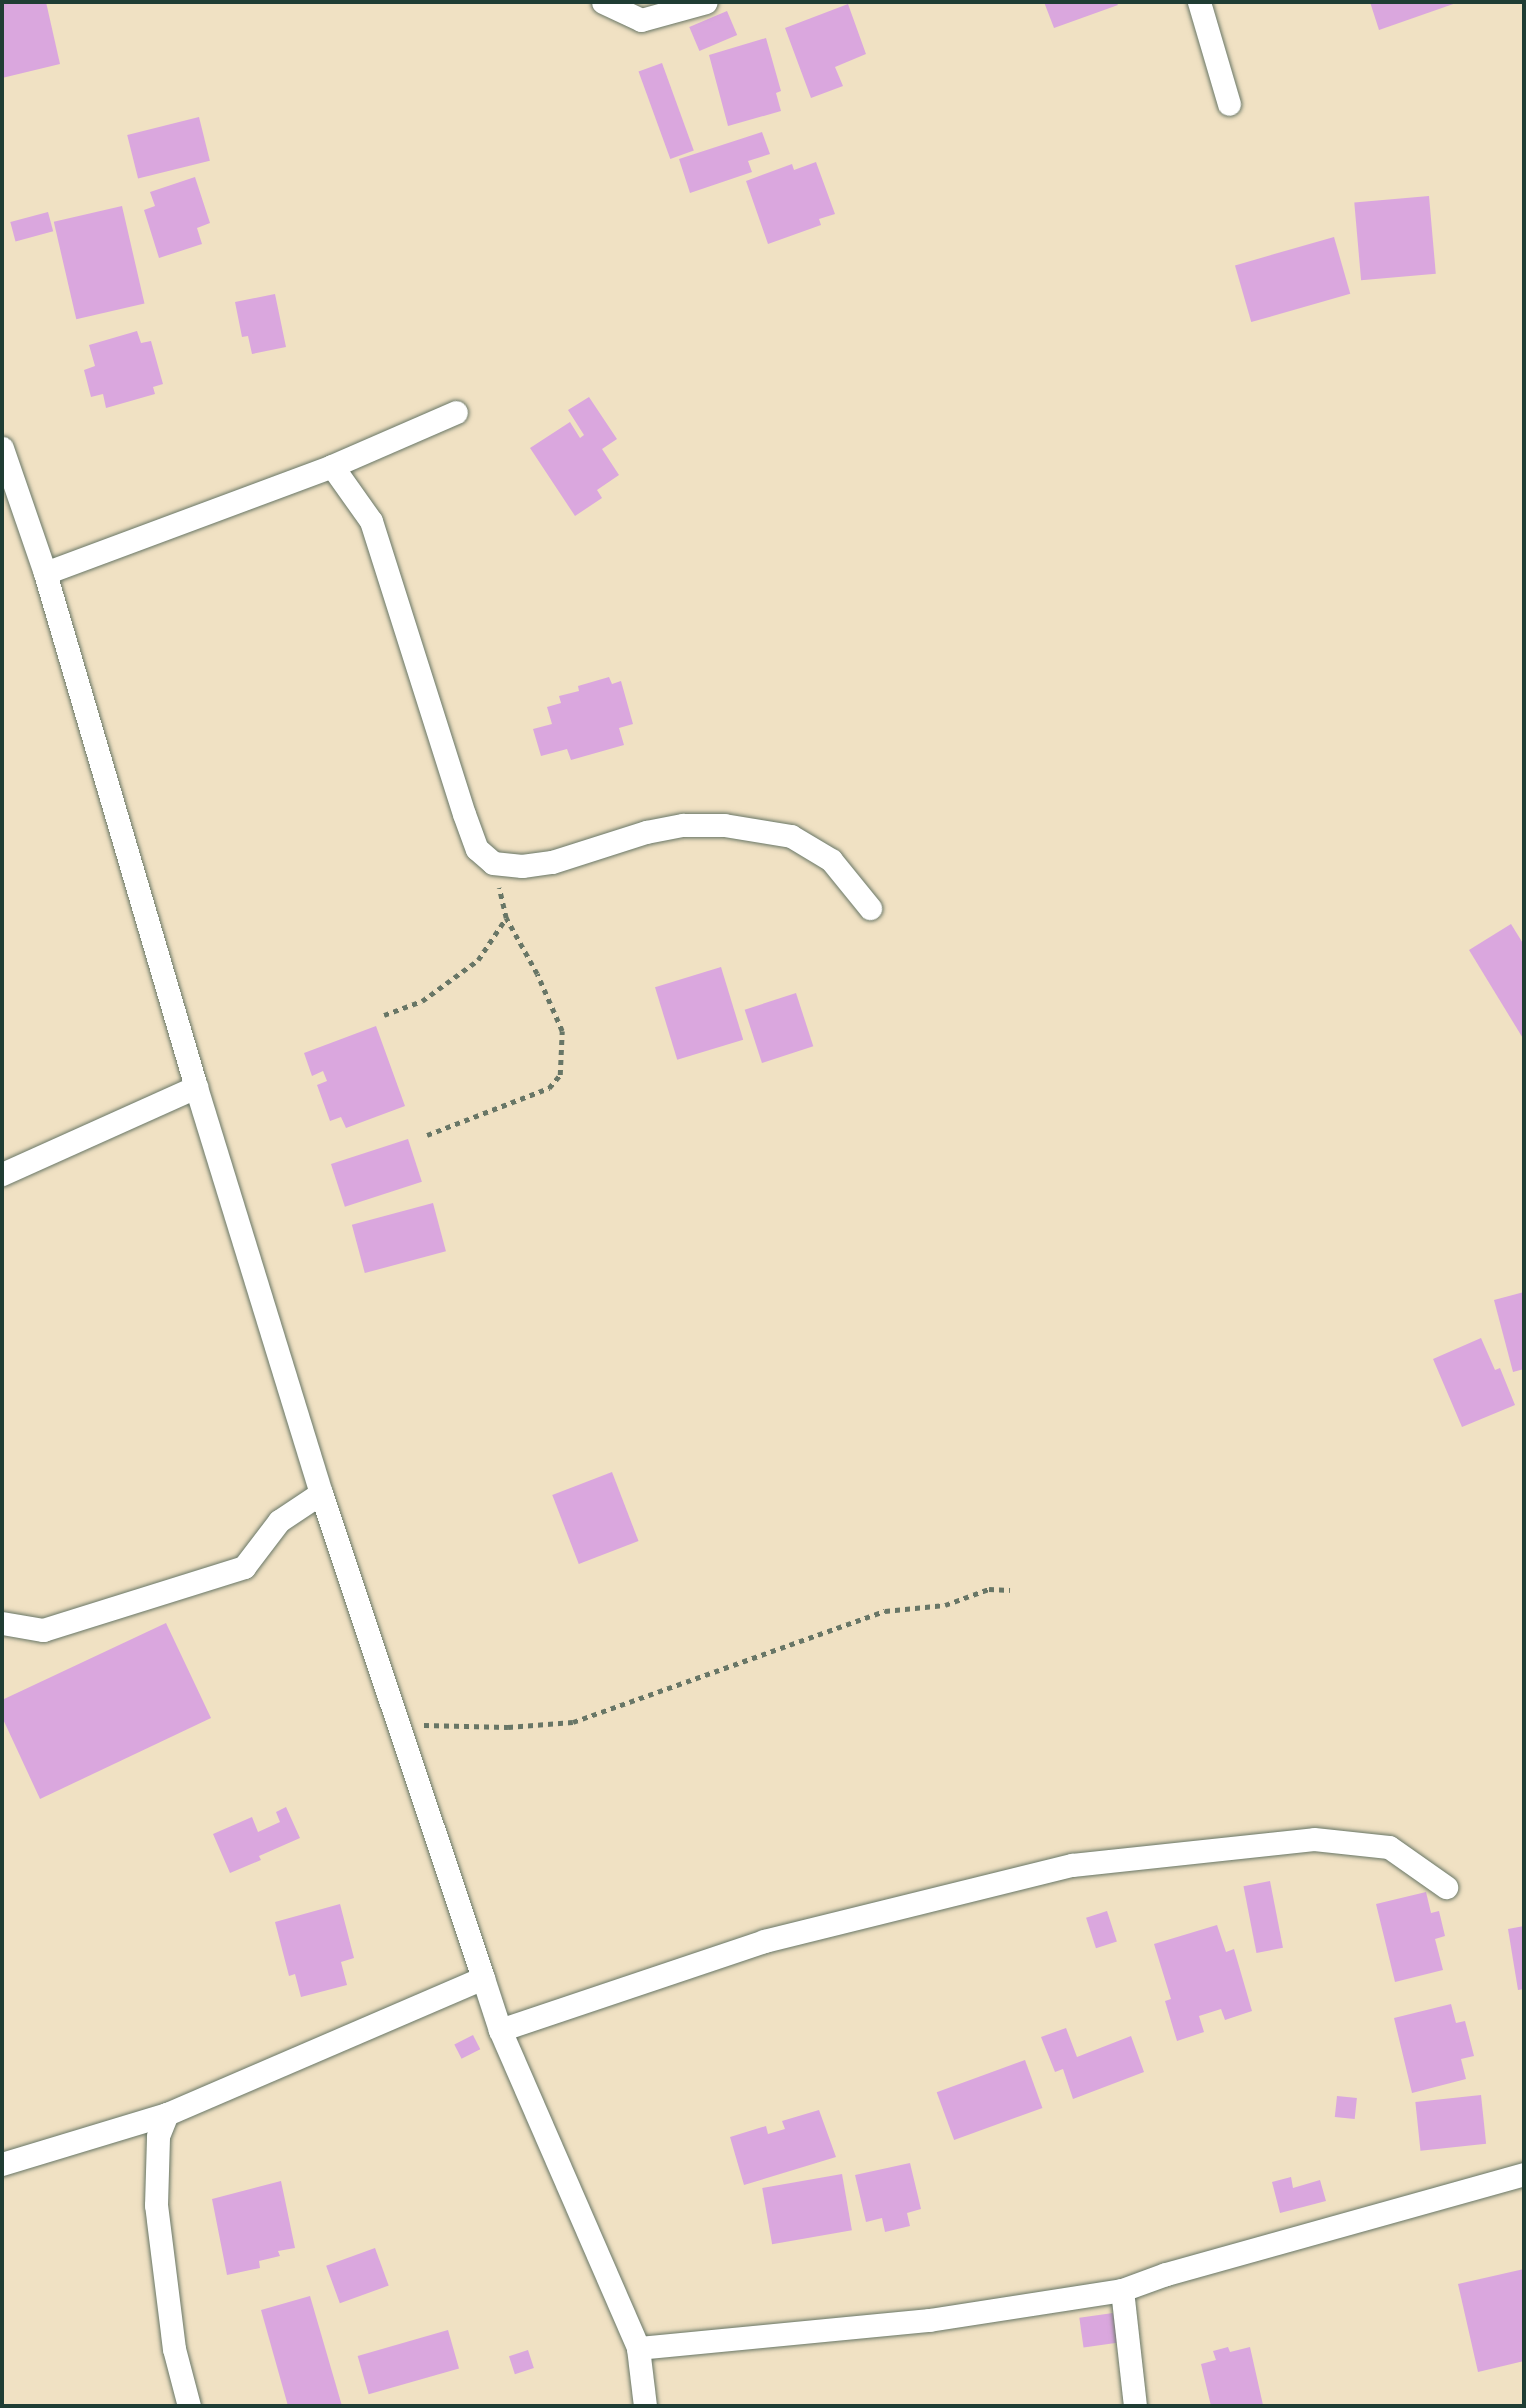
<!DOCTYPE html>
<style>
body{margin:0}
#map{position:relative;width:1526px;height:2408px;overflow:hidden;background:#f0e1c3;font-family:"IM FELL Great Primer",serif}
div>[style]{position:absolute}
.building>*{inset:0;background:#daa7de;transform-origin:0 0}
.path>*{height:4.5px;margin-top:-2.25px;transform-origin:0;background:repeating-linear-gradient(90deg,#687666 0 5px,transparent 0 10px)}
.roads{filter:drop-shadow(0 0 2px #687666) drop-shadow(0 0 2px #687666)}
.minor>*{height:23px;margin:-11.5px;padding:0 11.5px;transform-origin:11.5px;border-radius:11.5px;background:#fff}
span{translate:-50% -50%;white-space:nowrap;text-align:center;line-height:1.15;-webkit-text-stroke:5px #fdfcf7;paint-order:stroke}
.frame{position:absolute;inset:0;border:4px solid #1f3d34;pointer-events:none}
</style>
<div id="map">
<div class="building">
<i style="clip-path:polygon(2px 2px,46px 2px,60px 64px,2px 78px)"></i>
<i style="clip-path:polygon(1044px 2px,1116px 2px,1118px 5px,1054px 28px)"></i>
<i style="clip-path:polygon(1370px 2px,1459px 2px,1379px 30px)"></i>
<i style="clip-path:polygon(848px 4px,866px 54px,835px 67px,843px 86px,811px 98px,785px 28px)"></i>
<i style="left:727px;top:11px;width:26px;height:41px;rotate:67deg"></i>
<i style="clip-path:polygon(766px 38px,781px 91px,776px 93px,781px 111px,728px 126px,709px 55px)"></i>
<i style="left:662px;top:63px;width:93px;height:25px;rotate:70deg"></i>
<i style="left:199px;top:117px;width:45px;height:74px;rotate:76deg"></i>
<i style="clip-path:polygon(762px 132px,770px 154px,748px 161px,752px 172px,690px 193px,679px 159px)"></i>
<i style="clip-path:polygon(816px 162px,835px 214px,819px 219px,821px 225px,768px 244px,746px 181px,792px 164px,794px 170px)"></i>
<i style="clip-path:polygon(195px 177px,210px 223px,197px 228px,202px 244px,159px 258px,144px 210px,155px 206px,150px 192px)"></i>
<i style="left:1429px;top:196px;width:78px;height:75px;rotate:85deg"></i>
<i style="left:122px;top:206px;width:100px;height:70px;rotate:77deg"></i>
<i style="left:48px;top:212px;width:20px;height:39px;rotate:75deg"></i>
<i style="left:1334px;top:237px;width:59px;height:103px;rotate:74deg"></i>
<i style="clip-path:polygon(275px 294px,286px 347px,252px 354px,248px 336px,242px 337px,235px 302px)"></i>
<i style="clip-path:polygon(137px 331px,141px 343px,151px 341px,163px 384px,153px 387px,155px 394px,106px 408px,103px 394px,91px 397px,84px 370px,95px 366px,89px 345px)"></i>
<i style="clip-path:polygon(589px 397px,617px 439px,602px 449px,619px 475px,597px 490px,602px 498px,575px 516px,530px 448px,570px 422px,580px 438px,584px 435px,568px 410px)"></i>
<i style="clip-path:polygon(609px 677px,612px 684px,621px 681px,633px 724px,619px 728px,624px 745px,571px 760px,567px 749px,541px 756px,533px 729px,552px 724px,547px 707px,561px 703px,559px 696px,579px 691px,578px 686px)"></i>
<i style="clip-path:polygon(1511px 924px,1524px 945px,1524px 1040px,1469px 950px)"></i>
<i style="left:721px;top:967px;width:76px;height:69px;rotate:73deg"></i>
<i style="left:796px;top:993px;width:56px;height:54px;rotate:72deg"></i>
<i style="clip-path:polygon(376px 1026px,405px 1106px,346px 1128px,341px 1117px,330px 1121px,317px 1085px,327px 1081px,323px 1071px,312px 1076px,304px 1053px)"></i>
<i style="left:408px;top:1139px;width:45px;height:81px;rotate:72deg"></i>
<i style="left:433px;top:1203px;width:50px;height:84px;rotate:75deg"></i>
<i style="clip-path:polygon(1524px 1292px,1524px 1369px,1513px 1372px,1494px 1300px)"></i>
<i style="clip-path:polygon(1481px 1338px,1495px 1370px,1500px 1368px,1515px 1405px,1462px 1427px,1433px 1359px)"></i>
<i style="left:612px;top:1472px;width:74px;height:64px;rotate:69deg"></i>
<i style="clip-path:polygon(166px 1623px,211px 1718px,40px 1799px,2px 1717px,2px 1700px)"></i>
<i style="clip-path:polygon(286px 1807px,300px 1838px,259px 1856px,261px 1860px,230px 1873px,213px 1834px,252px 1817px,258px 1832px,280px 1822px,276px 1812px)"></i>
<i style="left:1270px;top:1881px;width:68px;height:27px;rotate:79deg"></i>
<i style="clip-path:polygon(1426px 1892px,1431px 1913px,1439px 1911px,1445px 1936px,1435px 1939px,1443px 1970px,1395px 1982px,1376px 1904px)"></i>
<i style="clip-path:polygon(340px 1904px,354px 1958px,341px 1962px,347px 1985px,301px 1997px,295px 1974px,289px 1976px,275px 1922px)"></i>
<i style="left:1107px;top:1911px;width:32px;height:22px;rotate:72deg"></i>
<i style="clip-path:polygon(1217px 1925px,1226px 1952px,1234px 1949px,1252px 2011px,1225px 2020px,1221px 2009px,1199px 2016px,1204px 2032px,1177px 2041px,1165px 2001px,1171px 1999px,1154px 1944px)"></i>
<i style="clip-path:polygon(1524px 1926px,1524px 1989px,1518px 1990px,1508px 1929px)"></i>
<i style="clip-path:polygon(1451px 2004px,1456px 2023px,1465px 2021px,1474px 2056px,1461px 2059px,1466px 2079px,1412px 2093px,1394px 2018px)"></i>
<i style="clip-path:polygon(1066px 2028px,1077px 2057px,1131px 2036px,1144px 2072px,1073px 2099px,1063px 2069px,1055px 2072px,1041px 2037px)"></i>
<i style="left:473px;top:2035px;width:16px;height:21px;rotate:63deg"></i>
<i style="left:1025px;top:2060px;width:51px;height:94px;rotate:70deg"></i>
<i style="left:1481px;top:2095px;width:49px;height:66px;rotate:84deg"></i>
<i style="left:1337px;top:2096px;width:20px;height:21px;rotate:6deg"></i>
<i style="clip-path:polygon(819px 2110px,836px 2157px,744px 2185px,730px 2137px,766px 2126px,768px 2134px,785px 2129px,782px 2121px)"></i>
<i style="clip-path:polygon(910px 2163px,921px 2209px,907px 2213px,910px 2226px,885px 2232px,882px 2218px,866px 2222px,855px 2175px)"></i>
<i style="left:842px;top:2174px;width:57px;height:81px;rotate:80deg"></i>
<i style="clip-path:polygon(1291px 2177px,1293px 2188px,1320px 2180px,1326px 2201px,1280px 2213px,1272px 2182px)"></i>
<i style="clip-path:polygon(281px 2181px,295px 2248px,278px 2251px,280px 2256px,259px 2261px,260px 2268px,227px 2275px,212px 2199px)"></i>
<i style="left:375px;top:2248px;width:40px;height:52px;rotate:70deg"></i>
<i style="clip-path:polygon(1524px 2269px,1524px 2361px,1478px 2372px,1458px 2284px)"></i>
<i style="clip-path:polygon(310px 2296px,342px 2406px,288px 2406px,261px 2310px)"></i>
<i style="left:1113px;top:2313px;width:30px;height:34px;rotate:82deg"></i>
<i style="left:448px;top:2330px;width:40px;height:94px;rotate:74deg"></i>
<i style="clip-path:polygon(1228px 2347px,1230px 2352px,1250px 2347px,1263px 2405px,1211px 2406px,1201px 2364px,1216px 2360px,1213px 2351px)"></i>
<i style="left:528px;top:2350px;width:19px;height:20px;rotate:72deg"></i>
</div>
<div class="path">
<i style="left:384px;top:1015px;width:40px;rotate:-20.2deg"></i>
<i style="left:422px;top:1001px;width:69px;rotate:-36.2deg"></i>
<i style="left:478px;top:960px;width:50px;rotate:-56.3deg"></i>
<i style="left:427px;top:1135px;width:131px;rotate:-21.1deg"></i>
<i style="left:549px;top:1088px;width:17px;rotate:-50deg"></i>
<i style="left:560px;top:1075px;width:44px;rotate:-87.4deg"></i>
<i style="left:562px;top:1031px;width:62px;rotate:-113.7deg"></i>
<i style="left:537px;top:974px;width:64px;rotate:-119deg"></i>
<i style="left:506px;top:918px;width:31px;rotate:-103deg"></i>
<i style="left:424px;top:1725px;width:84px;rotate:1.4deg"></i>
<i style="left:508px;top:1727px;width:65px;rotate:-4.4deg"></i>
<i style="left:573px;top:1722px;width:331px;rotate:-19.6deg"></i>
<i style="left:885px;top:1611px;width:60px;rotate:-5.7deg"></i>
<i style="left:945px;top:1605px;width:47px;rotate:-20deg"></i>
<i style="left:989px;top:1589px;width:21px;rotate:3deg"></i>
</div>
<div class="roads">
<div class="minor">
<i style="left:603px;top:2px;width:42px;rotate:25.3deg"></i>
<i style="left:641px;top:20px;width:67px;rotate:-15.5deg"></i>
<i style="left:1199px;top:2px;width:106px;rotate:73.6deg"></i>
<i style="left:2px;top:448px;width:132px;rotate:71deg"></i>
<i style="left:45px;top:573px;width:536px;rotate:73.63deg"></i>
<i style="left:196px;top:1087px;width:425px;rotate:72.9deg"></i>
<i style="left:321px;top:1493px;width:511px;rotate:71.53deg"></i>
<i style="left:483px;top:1978px;width:55px;rotate:71.9deg"></i>
<i style="left:500px;top:2030px;width:347px;rotate:66.5deg"></i>
<i style="left:638px;top:2348px;width:292px;rotate:-5.5deg"></i>
<i style="left:929px;top:2320px;width:195px;rotate:-8.8deg"></i>
<i style="left:1122px;top:2290px;width:47px;rotate:-20deg"></i>
<i style="left:1166px;top:2274px;width:372px;rotate:-15.6deg"></i>
<i style="left:332px;top:466px;width:67px;rotate:54.7deg"></i>
<i style="left:371px;top:521px;width:307px;rotate:72.4deg"></i>
<i style="left:464px;top:814px;width:37px;rotate:70deg"></i>
<i style="left:477px;top:849px;width:21px;rotate:41deg"></i>
<i style="left:493px;top:863px;width:29px;rotate:6deg"></i>
<i style="left:522px;top:866px;width:30px;rotate:-8deg"></i>
<i style="left:552px;top:862px;width:99px;rotate:-17.7deg"></i>
<i style="left:646px;top:832px;width:38px;rotate:-11deg"></i>
<i style="left:683px;top:825px;width:41px"></i>
<i style="left:724px;top:825px;width:68px;rotate:9.3deg"></i>
<i style="left:791px;top:836px;width:47px;rotate:31deg"></i>
<i style="left:831px;top:860px;width:62px;rotate:50.9deg"></i>
<i style="left:45px;top:573px;width:306px;rotate:-20.4deg"></i>
<i style="left:332px;top:466px;width:135px;rotate:-23.5deg"></i>
<i style="left:2px;top:1174px;width:213px;rotate:-24.2deg"></i>
<i style="left:2px;top:1623px;width:42px;rotate:9.7deg"></i>
<i style="left:43px;top:1630px;width:211px;rotate:-17.4deg"></i>
<i style="left:244px;top:1567px;width:58px;rotate:-52.7deg"></i>
<i style="left:279px;top:1521px;width:50px;rotate:-33.7deg"></i>
<i style="left:500px;top:2030px;width:279px;rotate:-18.6deg"></i>
<i style="left:764px;top:1941px;width:317px;rotate:-13.9deg"></i>
<i style="left:1072px;top:1865px;width:243px;rotate:-6.1deg"></i>
<i style="left:1314px;top:1839px;width:75px;rotate:6.1deg"></i>
<i style="left:1389px;top:1847px;width:70px;rotate:35.1deg"></i>
<i style="left:2px;top:2164px;width:172px;rotate:-16.9deg"></i>
<i style="left:1122px;top:2290px;width:117px;rotate:83.6deg"></i>
<i style="left:638px;top:2348px;width:58px;rotate:83.1deg"></i>
<i style="left:189px;top:2406px;width:59px;rotate:-104.7deg"></i>
<i style="left:174px;top:2349px;width:145px;rotate:-97.1deg"></i>
<i style="left:156px;top:2205px;width:69px;rotate:-88.3deg"></i>
<i style="left:158px;top:2136px;width:24px;rotate:-68deg"></i>
<i style="left:167px;top:2114px;width:344px;rotate:-23.3deg"></i>
</div>
</div>
<div class="frame"></div>
</div>
